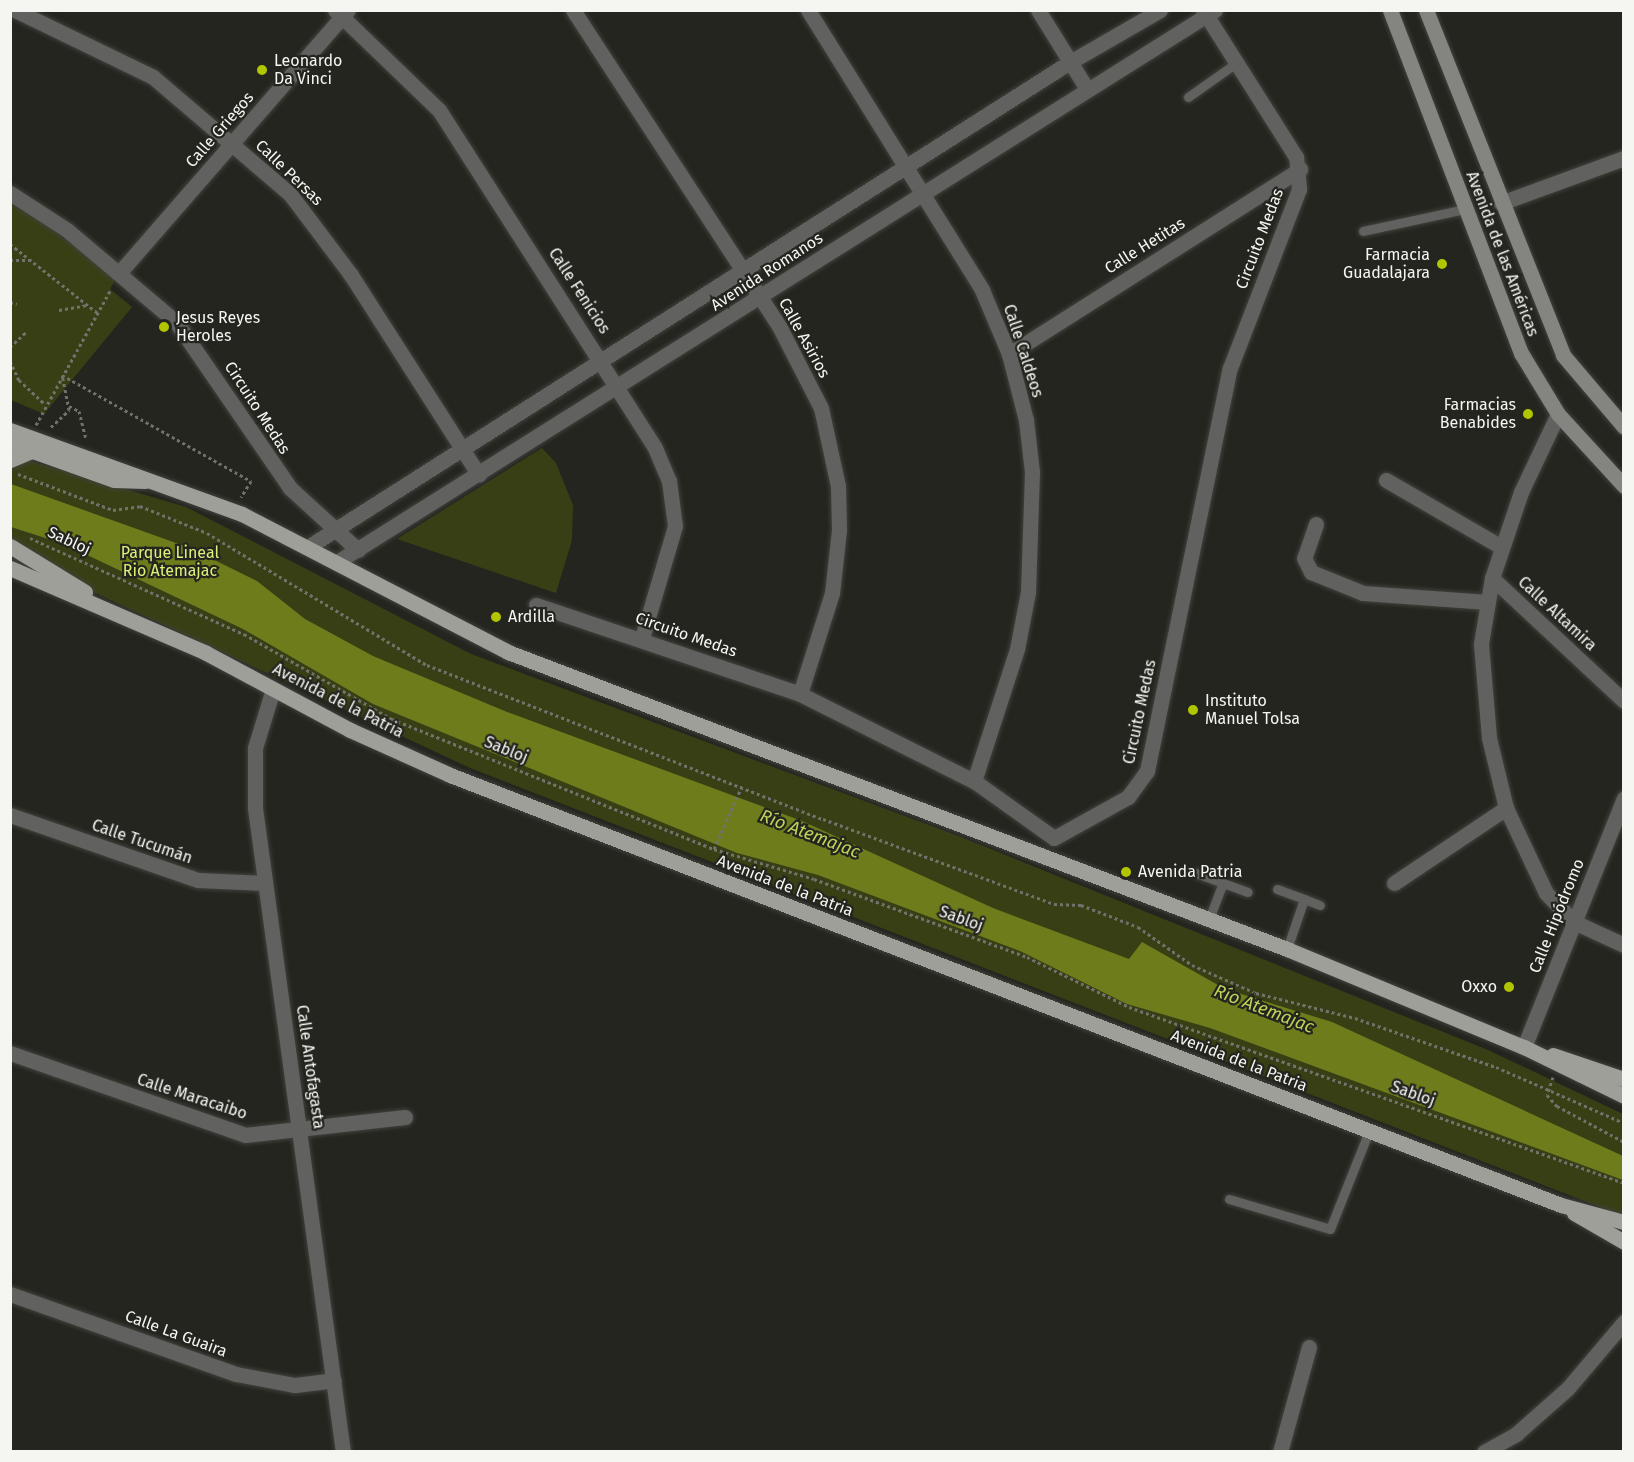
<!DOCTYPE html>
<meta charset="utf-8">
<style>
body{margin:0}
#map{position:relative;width:1634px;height:1462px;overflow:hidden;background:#24251f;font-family:"Fira Sans",sans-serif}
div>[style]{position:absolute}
.green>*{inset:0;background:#393f15}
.water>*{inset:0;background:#6f7c1b}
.path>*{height:3px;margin-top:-1.5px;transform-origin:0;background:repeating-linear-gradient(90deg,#72726d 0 3px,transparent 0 6px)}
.roads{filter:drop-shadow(0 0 2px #41423d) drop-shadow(0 0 2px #41423d)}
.service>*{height:9px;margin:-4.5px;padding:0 4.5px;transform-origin:4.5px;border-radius:4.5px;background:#61625f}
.minor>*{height:15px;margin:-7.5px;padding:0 7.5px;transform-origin:7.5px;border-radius:7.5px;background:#61625f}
.secondary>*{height:15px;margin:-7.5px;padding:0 7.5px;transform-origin:7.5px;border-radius:7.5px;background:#848580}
.primary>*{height:15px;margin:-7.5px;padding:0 7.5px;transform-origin:7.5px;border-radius:7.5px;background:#9e9f99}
.dots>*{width:16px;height:16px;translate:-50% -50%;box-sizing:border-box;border:3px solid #24251f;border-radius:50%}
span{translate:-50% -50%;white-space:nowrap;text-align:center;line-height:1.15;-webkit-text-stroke:4.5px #24251f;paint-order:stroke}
.poi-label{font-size:16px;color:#f5f5f2}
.left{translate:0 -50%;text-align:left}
.right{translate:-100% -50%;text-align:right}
.street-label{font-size:16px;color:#f5f5f2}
.park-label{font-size:16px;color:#ddf178}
.water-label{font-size:18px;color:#bfd258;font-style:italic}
.frame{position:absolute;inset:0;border:12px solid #f5f5f2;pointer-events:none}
</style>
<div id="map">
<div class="green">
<i style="clip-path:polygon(10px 199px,117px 277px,110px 289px,132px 307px,44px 414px,11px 400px)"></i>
<i style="clip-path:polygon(542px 448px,556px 463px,573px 505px,572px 540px,556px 593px,397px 539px)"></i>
<i style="clip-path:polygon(10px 455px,186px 507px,471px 654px,961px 837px,1488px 1050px,1623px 1114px,1623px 1216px,470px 768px,87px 589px,11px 551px)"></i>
</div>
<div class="water">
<i style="clip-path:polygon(11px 484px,190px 548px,257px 581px,305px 619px,373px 656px,507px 712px,802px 821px,993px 908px,1129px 959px,1142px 942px,1225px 989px,1332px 1022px,1623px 1156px,1623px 1180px,1210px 1028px,1127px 1004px,1020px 951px,818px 875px,737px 853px,373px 704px,243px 629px,64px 544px,11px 527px)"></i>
</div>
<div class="path">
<i style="left:10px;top:244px;width:113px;rotate:38.2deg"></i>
<i style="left:10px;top:260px;width:22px"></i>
<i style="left:10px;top:302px;width:7px;rotate:16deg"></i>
<i style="left:59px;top:310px;width:28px;rotate:-10deg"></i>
<i style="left:10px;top:347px;width:22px;rotate:-43deg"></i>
<i style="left:10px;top:361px;width:21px;rotate:65deg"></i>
<i style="left:19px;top:380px;width:35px;rotate:43deg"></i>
<i style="left:62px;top:375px;width:217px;rotate:29.3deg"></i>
<i style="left:251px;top:481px;width:19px;rotate:122deg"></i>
<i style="left:69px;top:406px;width:11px;rotate:27deg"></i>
<i style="left:79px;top:411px;width:29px;rotate:76deg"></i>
<i style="left:36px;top:425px;width:155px;rotate:-61.1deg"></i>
<i style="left:51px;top:427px;width:25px;rotate:-43deg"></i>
<i style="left:69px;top:410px;width:36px;rotate:-101deg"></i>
<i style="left:18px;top:474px;width:102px;rotate:20.8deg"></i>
<i style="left:113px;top:510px;width:27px;rotate:-8deg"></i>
<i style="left:140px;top:506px;width:72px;rotate:21.9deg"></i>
<i style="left:207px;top:533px;width:257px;rotate:31deg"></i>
<i style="left:427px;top:665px;width:425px;rotate:21.3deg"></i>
<i style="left:823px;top:819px;width:246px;rotate:20.2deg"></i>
<i style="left:1054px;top:904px;width:27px;rotate:2deg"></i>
<i style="left:1081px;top:905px;width:61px;rotate:21.1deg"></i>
<i style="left:1138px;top:927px;width:66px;rotate:35.1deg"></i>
<i style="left:1192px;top:965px;width:70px;rotate:23.6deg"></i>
<i style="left:1256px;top:993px;width:102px;rotate:14.2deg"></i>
<i style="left:1355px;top:1018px;width:149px;rotate:19.2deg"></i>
<i style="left:1496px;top:1067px;width:140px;rotate:23.6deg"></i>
<i style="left:30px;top:538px;width:235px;rotate:24.2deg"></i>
<i style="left:244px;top:634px;width:171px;rotate:29.9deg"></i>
<i style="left:392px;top:719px;width:347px;rotate:22deg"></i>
<i style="left:714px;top:849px;width:104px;rotate:16.7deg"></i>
<i style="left:814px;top:879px;width:227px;rotate:20.1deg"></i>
<i style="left:1027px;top:957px;width:114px;rotate:26.1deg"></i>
<i style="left:1129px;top:1007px;width:525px;rotate:19.57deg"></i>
<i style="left:714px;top:849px;width:71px;rotate:-66deg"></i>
<i style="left:1553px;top:1077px;width:19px;rotate:108deg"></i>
<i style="left:1547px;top:1095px;width:15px;rotate:48deg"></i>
<i style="left:1557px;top:1106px;width:76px;rotate:28.2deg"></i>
</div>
<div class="roads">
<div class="service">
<i style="left:1188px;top:97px;width:59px;rotate:-35.3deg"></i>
<i style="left:1363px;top:231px;width:104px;rotate:-12.2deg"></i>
<i style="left:1196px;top:873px;width:55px;rotate:20.1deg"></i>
<i style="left:1277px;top:889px;width:29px;rotate:20deg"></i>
<i style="left:1304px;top:899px;width:53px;rotate:108.8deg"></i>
<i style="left:1304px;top:899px;width:17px;rotate:21deg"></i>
<i style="left:1209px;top:919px;width:39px;rotate:-69deg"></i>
<i style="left:1229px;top:1199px;width:105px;rotate:16.5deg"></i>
<i style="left:1330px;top:1229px;width:105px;rotate:-68.3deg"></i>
</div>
<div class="minor">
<i style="left:15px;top:10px;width:153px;rotate:25.9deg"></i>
<i style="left:153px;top:77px;width:180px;rotate:40.5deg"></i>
<i style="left:290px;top:194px;width:101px;rotate:53deg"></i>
<i style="left:351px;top:275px;width:237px;rotate:57.4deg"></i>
<i style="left:335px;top:10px;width:144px;rotate:43.9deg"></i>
<i style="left:439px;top:110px;width:401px;rotate:57.4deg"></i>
<i style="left:655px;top:448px;width:36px;rotate:67deg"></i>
<i style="left:669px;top:481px;width:45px;rotate:82.4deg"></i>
<i style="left:675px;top:526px;width:117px;rotate:106.4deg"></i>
<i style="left:573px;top:10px;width:377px;rotate:56.9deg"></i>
<i style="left:779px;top:326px;width:92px;rotate:62.9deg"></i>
<i style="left:821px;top:408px;width:80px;rotate:77.7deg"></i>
<i style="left:838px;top:486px;width:44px;rotate:88.7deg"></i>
<i style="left:839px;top:530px;width:63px;rotate:96.3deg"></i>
<i style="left:832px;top:593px;width:106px;rotate:107.6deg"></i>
<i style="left:808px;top:10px;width:330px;rotate:58.1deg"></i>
<i style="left:982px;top:290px;width:69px;rotate:67.1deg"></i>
<i style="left:1009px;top:354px;width:68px;rotate:75.6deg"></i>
<i style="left:1026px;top:420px;width:52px;rotate:83.4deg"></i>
<i style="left:1032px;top:472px;width:120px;rotate:91.9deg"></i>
<i style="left:1028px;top:592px;width:58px;rotate:100.9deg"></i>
<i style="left:1017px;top:649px;width:139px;rotate:108deg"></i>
<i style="left:1038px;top:10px;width:93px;rotate:58.2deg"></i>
<i style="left:10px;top:193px;width:68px;rotate:33deg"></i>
<i style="left:67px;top:230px;width:143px;rotate:40.2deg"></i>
<i style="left:176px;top:322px;width:201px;rotate:55.5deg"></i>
<i style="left:290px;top:488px;width:92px;rotate:42.4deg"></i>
<i style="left:1501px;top:203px;width:131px;rotate:-20.1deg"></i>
<i style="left:120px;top:272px;width:347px;rotate:-49deg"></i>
<i style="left:1009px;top:354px;width:345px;rotate:-32.4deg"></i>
<i style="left:1558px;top:414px;width:86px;rotate:115.4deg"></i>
<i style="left:1521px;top:492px;width:91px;rotate:108.6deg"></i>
<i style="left:1492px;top:578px;width:67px;rotate:99.5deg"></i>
<i style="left:1481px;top:644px;width:94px;rotate:85.1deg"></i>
<i style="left:1489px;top:738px;width:72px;rotate:76.3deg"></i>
<i style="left:1506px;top:808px;width:94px;rotate:64.8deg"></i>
<i style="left:1546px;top:893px;width:40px;rotate:46deg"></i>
<i style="left:1574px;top:922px;width:55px;rotate:24.7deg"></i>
<i style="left:1386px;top:480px;width:132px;rotate:30.1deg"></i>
<i style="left:1316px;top:524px;width:36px;rotate:109deg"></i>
<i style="left:1304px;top:558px;width:16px;rotate:63deg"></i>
<i style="left:1311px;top:572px;width:56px;rotate:22deg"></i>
<i style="left:1363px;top:593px;width:125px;rotate:4.1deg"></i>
<i style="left:308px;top:547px;width:903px;rotate:-32.48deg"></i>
<i style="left:1070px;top:62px;width:104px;rotate:-30deg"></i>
<i style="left:337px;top:562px;width:1037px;rotate:-32.16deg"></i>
<i style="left:1492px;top:578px;width:180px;rotate:43deg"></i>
<i style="left:536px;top:605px;width:279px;rotate:18.6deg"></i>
<i style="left:800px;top:694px;width:195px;rotate:26.6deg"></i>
<i style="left:974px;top:781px;width:98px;rotate:35.5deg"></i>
<i style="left:273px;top:689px;width:62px;rotate:107deg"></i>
<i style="left:255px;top:748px;width:60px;rotate:90deg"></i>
<i style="left:255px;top:808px;width:650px;rotate:82.22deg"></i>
<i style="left:10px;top:815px;width:199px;rotate:19.1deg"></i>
<i style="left:198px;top:880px;width:67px;rotate:2.6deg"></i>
<i style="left:1054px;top:838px;width:85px;rotate:-29deg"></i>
<i style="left:1128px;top:797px;width:32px;rotate:-54deg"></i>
<i style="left:1147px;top:771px;width:411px;rotate:-78.4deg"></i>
<i style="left:1230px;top:368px;width:192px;rotate:-68.9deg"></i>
<i style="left:1299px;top:189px;width:32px;rotate:-95deg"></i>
<i style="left:1296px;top:157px;width:174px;rotate:-122.3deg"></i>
<i style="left:1394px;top:883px;width:135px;rotate:-33.8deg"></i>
<i style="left:1524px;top:1047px;width:268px;rotate:-68.1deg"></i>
<i style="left:10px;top:1053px;width:249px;rotate:19.2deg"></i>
<i style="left:245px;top:1135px;width:161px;rotate:-6.4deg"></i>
<i style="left:10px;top:1294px;width:240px;rotate:19.5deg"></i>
<i style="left:236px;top:1374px;width:60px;rotate:10.6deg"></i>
<i style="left:295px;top:1385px;width:39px;rotate:-7deg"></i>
<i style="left:1280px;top:1452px;width:109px;rotate:-74.6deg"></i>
<i style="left:1484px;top:1452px;width:37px;rotate:-29deg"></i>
<i style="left:1516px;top:1434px;width:69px;rotate:-41.5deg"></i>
<i style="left:1568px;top:1388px;width:87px;rotate:-49.7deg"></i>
</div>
<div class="secondary">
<i style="left:1390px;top:10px;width:367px;rotate:69.1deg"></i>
<i style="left:1521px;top:353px;width:71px;rotate:58.8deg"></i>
<i style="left:1558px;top:414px;width:98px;rotate:47.5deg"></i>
<i style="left:1426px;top:10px;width:371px;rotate:68.3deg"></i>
<i style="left:1563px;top:355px;width:94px;rotate:49.7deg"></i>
</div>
<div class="primary">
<i style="left:10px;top:430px;width:247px;rotate:19.9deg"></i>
<i style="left:242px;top:514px;width:300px;rotate:27.4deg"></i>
<i style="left:508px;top:652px;width:834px;rotate:20.87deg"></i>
<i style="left:1287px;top:949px;width:256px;rotate:22.5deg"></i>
<i style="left:1524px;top:1047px;width:111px;rotate:26.1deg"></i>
<i style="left:10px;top:443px;width:110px;rotate:19.6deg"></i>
<i style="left:114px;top:480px;width:31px;rotate:2deg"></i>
<i style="left:10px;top:460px;width:23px;rotate:-23deg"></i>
<i style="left:10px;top:546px;width:88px;rotate:31.5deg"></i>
<i style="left:10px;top:568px;width:214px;rotate:23.4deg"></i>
<i style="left:206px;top:653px;width:163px;rotate:28.1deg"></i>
<i style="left:350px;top:730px;width:110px;rotate:24.2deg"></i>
<i style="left:450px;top:775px;width:1191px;rotate:21.16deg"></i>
<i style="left:1561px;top:1205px;width:65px;rotate:15.1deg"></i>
<i style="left:1553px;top:1055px;width:75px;rotate:18.7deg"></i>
<i style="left:1574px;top:1213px;width:58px;rotate:30.1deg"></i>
</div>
</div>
<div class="dots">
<i style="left:262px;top:70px;background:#b1c500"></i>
<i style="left:1442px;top:264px;background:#b1c500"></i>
<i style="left:164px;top:327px;background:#b1c500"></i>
<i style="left:1528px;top:414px;background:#b1c500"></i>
<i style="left:496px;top:617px;background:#b1c500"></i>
<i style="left:1193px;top:710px;background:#b1c500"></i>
<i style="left:1126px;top:872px;background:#b1c500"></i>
<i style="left:1509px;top:987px;background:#b1c500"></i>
</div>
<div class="poi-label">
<span class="left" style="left:274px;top:70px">Leonardo<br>Da Vinci</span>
<span class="right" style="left:1430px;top:264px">Farmacia<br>Guadalajara</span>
<span class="left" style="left:176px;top:327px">Jesus Reyes<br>Heroles</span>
<span class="right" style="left:1516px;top:414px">Farmacias<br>Benabides</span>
<span class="left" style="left:508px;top:617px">Ardilla</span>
<span class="left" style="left:1205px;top:710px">Instituto<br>Manuel Tolsa</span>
<span class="left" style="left:1138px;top:872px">Avenida Patria</span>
<span class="right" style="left:1497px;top:987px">Oxxo</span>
</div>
<div class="street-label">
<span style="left:220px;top:130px;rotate:-49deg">Calle Griegos</span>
<span style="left:289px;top:173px;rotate:44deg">Calle Persas</span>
<span style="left:1260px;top:239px;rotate:-69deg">Circuito Medas</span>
<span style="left:1145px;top:246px;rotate:-32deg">Calle Hetitas</span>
<span style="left:1502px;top:254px;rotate:69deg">Avenida de las Américas</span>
<span style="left:767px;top:272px;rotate:-33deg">Avenida Romanos</span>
<span style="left:579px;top:291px;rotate:57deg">Calle Fenicios</span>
<span style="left:804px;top:338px;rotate:61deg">Calle Asirios</span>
<span style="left:1023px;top:351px;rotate:72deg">Calle Caldeos</span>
<span style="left:257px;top:408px;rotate:57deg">Circuito Medas</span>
<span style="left:69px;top:541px;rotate:25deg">Sabloj</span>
<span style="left:1557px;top:614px;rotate:43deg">Calle Altamira</span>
<span style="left:686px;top:635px;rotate:19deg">Circuito Medas</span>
<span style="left:338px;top:701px;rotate:27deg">Avenida de la Patria</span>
<span style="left:1140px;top:712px;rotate:-78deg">Circuito Medas</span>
<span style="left:506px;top:750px;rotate:22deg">Sabloj</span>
<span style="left:142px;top:842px;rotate:19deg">Calle Tucumán</span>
<span style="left:785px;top:886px;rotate:21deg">Avenida de la Patria</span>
<span style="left:1557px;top:916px;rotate:-68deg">Calle Hipódromo</span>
<span style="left:961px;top:919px;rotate:20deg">Sabloj</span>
<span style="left:1239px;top:1061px;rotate:21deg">Avenida de la Patria</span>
<span style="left:310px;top:1067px;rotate:82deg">Calle Antofagasta</span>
<span style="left:1413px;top:1094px;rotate:20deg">Sabloj</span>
<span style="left:192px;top:1097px;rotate:18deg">Calle Maracaibo</span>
<span style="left:176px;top:1334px;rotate:20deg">Calle La Guaira</span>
</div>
<div class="park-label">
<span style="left:170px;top:562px">Parque Lineal<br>Rio Atemajac</span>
</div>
<div class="water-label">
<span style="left:810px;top:834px;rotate:21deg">Río Atemajac</span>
<span style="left:1264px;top:1009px;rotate:21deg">Río Atemajac</span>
</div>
<div class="frame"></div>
</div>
